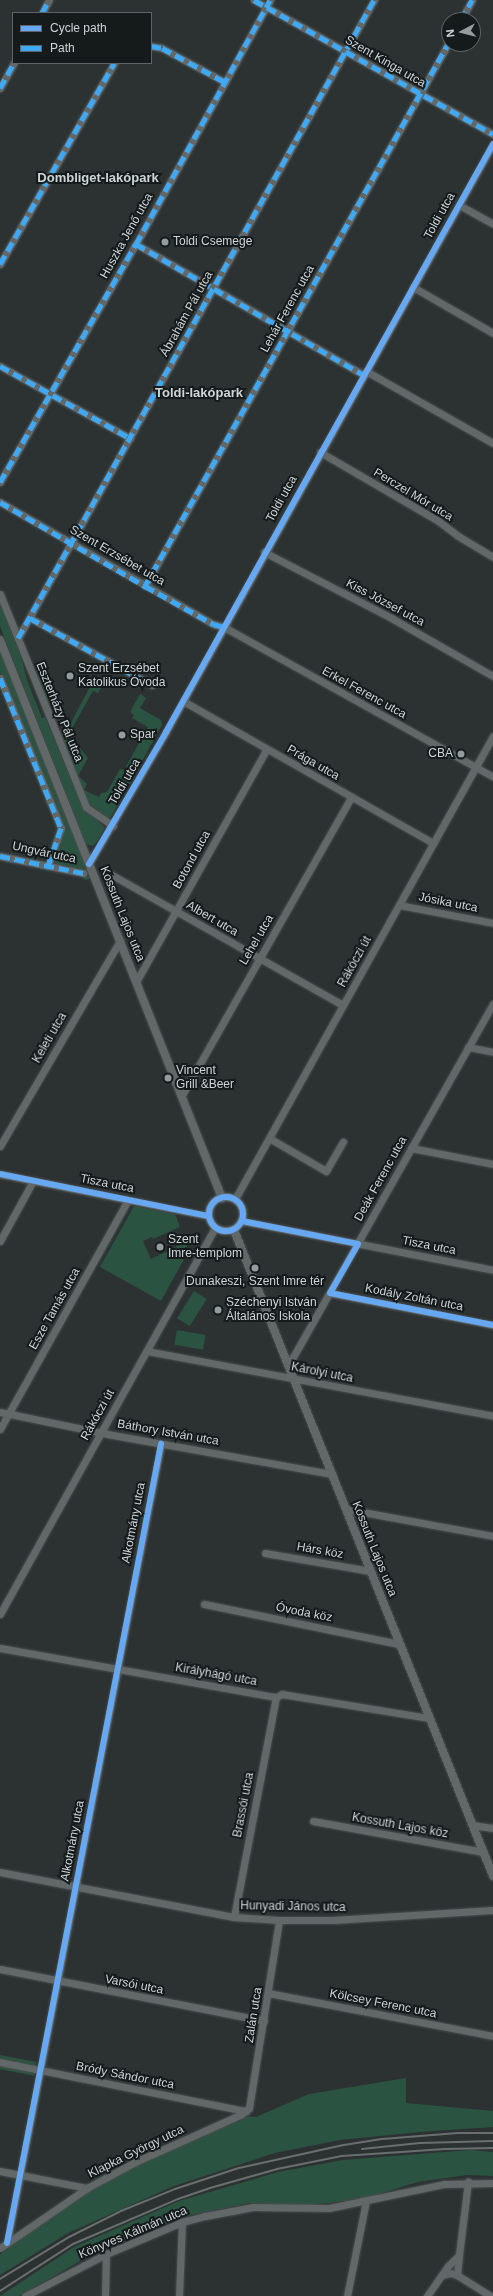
<!DOCTYPE html>
<meta charset="utf-8">
<style>
body{margin:0}
#map{position:relative;width:493px;height:2296px;overflow:hidden;background:#2c3232;font-family:Helvetica,sans-serif}
div>[style]{position:absolute}
.green>*{inset:0;background:#2b5341;transform-origin:0 0}
.stream>*{height:2px;margin:-1px;padding:0 1px;transform-origin:1px;border-radius:1px;background:#041f3e}
.roads{filter:drop-shadow(0 0 1px #494e4f) drop-shadow(0 0 1px #494e4f)}
.minor>*{height:7px;margin:-3.5px;padding:0 3.5px;transform-origin:3.5px;border-radius:3.5px;background:#626768}
.tertiary>*{height:8px;margin:-4px;padding:0 4px;transform-origin:4px;border-radius:4px;background:#626768}
.tertiary>.ring{margin:-4px;padding:0;box-sizing:content-box;background:none;border:8px solid #626768;border-radius:50%}
.rail>*{height:2px;margin:-1px;padding:0 1px;transform-origin:1px;border-radius:1px;background:#696e6e}
.quiet>*{height:5px;margin-top:-2.5px;transform-origin:0;background:repeating-linear-gradient(90deg,#3fa9f5 0 10px,transparent 0 15px)}
.cycleway>*{height:6px;margin:-3px;padding:0 3px;transform-origin:3px;border-radius:3px;background:#66a8f1}
.cycleway>.ring{margin:-3px;padding:0;box-sizing:content-box;background:none;border:6px solid #66a8f1;border-radius:50%}
.dots>*{width:11px;height:11px;translate:-50% -50%;box-sizing:border-box;border:2px solid #151a1b;border-radius:50%}
span{translate:-50% -50%;white-space:nowrap;text-align:center;line-height:1.15;-webkit-text-stroke:4px #151a1b;paint-order:stroke}
.street-label{font-size:12px;color:#ced5d7}
.poi-label{font-size:12px;color:#ced5d7}
.left{translate:0 -50%;text-align:left}
.right{translate:-100% -50%;text-align:right}
.neighbourhood-label{font-size:13px;color:#ced5d7;font-weight:700}
.legend{position:absolute;left:12px;top:12px;width:140px;height:52px;box-sizing:border-box;background:#151a1b;border:1px solid #5f6566;margin:0;padding:5px 7px;list-style:none;font-size:12px;color:#ced5d7}
.legend li{display:flex;align-items:center;gap:8px;height:20px}
.legend b{width:20px;border:1px solid #5f6566}
.north{position:absolute;left:441px;top:12px;width:40px;height:40px;box-sizing:border-box;background:#151a1b;border:1px solid #5f6566;border-radius:50%;rotate:263deg;font-size:11px;font-weight:700;line-height:16px;text-align:center;color:#ced5d7}
.north::after{content:'';display:block;margin:auto;width:14px;height:18px;background:#959c9d;clip-path:polygon(50% 0,100% 100%,50% 72%,0 100%)}
</style>
<div id="map">
<div class="green">
<i style="clip-path:polygon(0 602px,22px 660px,27px 680px,42px 718px,45px 717px,81px 804px,105px 828px,96px 843px,92px 846px,86px 844px,0 626px)"></i>
<i style="clip-path:polygon(0 650px,86px 868px,90px 879px,85px 880px,80px 875px,56px 865px,54px 862px,63px 825px,0 672px)"></i>
<i style="clip-path:polygon(42px 668px,55px 702px,48px 705px,36px 671px)"></i>
<i style="clip-path:polygon(92px 683px,101px 688px,98px 693px,93px 691px,66px 739px,79px 747px,88px 758px,78px 776px,87px 784px,84px 790px,99px 797px,101px 793px,107px 792px,120px 769px,124px 770px,148px 727px,132px 718px,134px 715px,130px 712px,140px 694px,146px 698px,140px 708px,161px 720px,162px 725px,111px 817px,108px 818px,87px 802px,58px 731px,67px 730px)"></i>
<i style="clip-path:polygon(134px 1206px,175px 1214px,180px 1227px,153px 1239px,152px 1237px,143px 1241px,151px 1259px,186px 1242px,188px 1252px,161px 1301px,100px 1267px)"></i>
<i style="left:194px;top:1291px;width:15px;height:32px;rotate:32deg"></i>
<i style="left:177px;top:1330px;width:29px;height:15px;rotate:10deg"></i>
<i style="left:0;top:2055px;width:37px;height:14px;rotate:11deg"></i>
<i style="clip-path:polygon(406px 2078px,406px 2103px,493px 2111px,493px 2127px,420px 2132px,340px 2140px,275px 2153px,174px 2186px,68px 2233px,0 2275px,0 2251px,68px 2203px,137px 2163px,243px 2116px,256px 2117px,309px 2094px)"></i>
<i style="clip-path:polygon(470px 2150px,493px 2152px,493px 2176px,467px 2175px,418px 2182px,366px 2198px,329px 2203px,291px 2206px,251px 2203px,181px 2217px,103px 2248px,19px 2296px,0 2296px,74px 2247px,179px 2201px,278px 2172px,343px 2160px)"></i>
</div>
<div class="stream">
<i style="left:216px;top:2129px;width:27px;rotate:-22deg"></i>
<i style="left:0;top:2253px;width:26px;rotate:-36deg"></i>
</div>
<div class="roads">
<div class="minor">
<i style="left:254px;top:0;width:274px;rotate:29.3deg"></i>
<i style="left:42px;top:13px;width:15px;rotate:-62deg"></i>
<i style="left:461px;top:20px;width:23px;rotate:-61deg"></i>
<i style="left:151px;top:46px;width:11px;rotate:10deg"></i>
<i style="left:162px;top:48px;width:72px;rotate:28.4deg"></i>
<i style="left:0;top:88px;width:29px;rotate:-61deg"></i>
<i style="left:459px;top:205px;width:39px;rotate:29deg"></i>
<i style="left:136px;top:244px;width:263px;rotate:29.9deg"></i>
<i style="left:0;top:264px;width:231px;rotate:-60.4deg"></i>
<i style="left:413px;top:287px;width:92px;rotate:29.9deg"></i>
<i style="left:0;top:366px;width:149px;rotate:29deg"></i>
<i style="left:366px;top:371px;width:146px;rotate:29.6deg"></i>
<i style="left:320px;top:452px;width:135px;rotate:30.2deg"></i>
<i style="left:437px;top:520px;width:26px;rotate:37deg"></i>
<i style="left:458px;top:536px;width:41px;rotate:31deg"></i>
<i style="left:0;top:482px;width:274px;rotate:-60.3deg"></i>
<i style="left:136px;top:244px;width:278px;rotate:-61.2deg"></i>
<i style="left:0;top:502px;width:245px;rotate:29.8deg"></i>
<i style="left:213px;top:624px;width:11px;rotate:15deg"></i>
<i style="left:224px;top:627px;width:308px;rotate:29.1deg"></i>
<i style="left:264px;top:552px;width:145px;rotate:27.4deg"></i>
<i style="left:393px;top:619px;width:115px;rotate:29.7deg"></i>
<i style="left:145px;top:586px;width:623px;rotate:-60.8deg"></i>
<i style="left:0;top:594px;width:230px;rotate:68deg"></i>
<i style="left:86px;top:807px;width:33px;rotate:35deg"></i>
<i style="left:30px;top:618px;width:139px;rotate:28.8deg"></i>
<i style="left:18px;top:638px;width:731px;rotate:-60.84deg"></i>
<i style="left:0;top:678px;width:162px;rotate:67.9deg"></i>
<i style="left:61px;top:828px;width:40px;rotate:108.9deg"></i>
<i style="left:183px;top:701px;width:288px;rotate:29.6deg"></i>
<i style="left:0;top:856px;width:85px;rotate:11.6deg"></i>
<i style="left:89px;top:864px;width:153px;rotate:-59.7deg"></i>
<i style="left:166px;top:732px;width:673px;rotate:-60.92deg"></i>
<i style="left:112px;top:875px;width:265px;rotate:29.4deg"></i>
<i style="left:399px;top:905px;width:96px;rotate:10.8deg"></i>
<i style="left:136px;top:982px;width:267px;rotate:-60.7deg"></i>
<i style="left:468px;top:1047px;width:25px;rotate:11deg"></i>
<i style="left:182px;top:1095px;width:343px;rotate:-60.4deg"></i>
<i style="left:269px;top:1138px;width:66px;rotate:30.1deg"></i>
<i style="left:326px;top:1171px;width:34px;rotate:-60deg"></i>
<i style="left:0;top:1146px;width:238px;rotate:-59.7deg"></i>
<i style="left:411px;top:1148px;width:84px;rotate:11deg"></i>
<i style="left:0;top:1174px;width:213px;rotate:11.4deg"></i>
<i style="left:235px;top:1199px;width:530px;rotate:-60.87deg"></i>
<i style="left:242px;top:1221px;width:256px;rotate:11deg"></i>
<i style="left:0;top:1241px;width:68px;rotate:-61.2deg"></i>
<i style="left:330px;top:1293px;width:166px;rotate:11.1deg"></i>
<i style="left:147px;top:1351px;width:352px;rotate:10.6deg"></i>
<i style="left:288px;top:1366px;width:416px;rotate:-60.5deg"></i>
<i style="left:0;top:1412px;width:109px;rotate:11.6deg"></i>
<i style="left:107px;top:1434px;width:229px;rotate:10.1deg"></i>
<i style="left:0;top:1429px;width:262px;rotate:-60.8deg"></i>
<i style="left:346px;top:1509px;width:149px;rotate:10.4deg"></i>
<i style="left:265px;top:1553px;width:107px;rotate:9.7deg"></i>
<i style="left:204px;top:1604px;width:199px;rotate:11.6deg"></i>
<i style="left:0;top:1614px;width:442px;rotate:-60.9deg"></i>
<i style="left:0;top:1648px;width:280px;rotate:10.1deg"></i>
<i style="left:276px;top:1697px;width:7px;rotate:-27deg"></i>
<i style="left:282px;top:1694px;width:149px;rotate:9.3deg"></i>
<i style="left:313px;top:1821px;width:173px;rotate:10.3deg"></i>
<i style="left:472px;top:1825px;width:21px;rotate:8deg"></i>
<i style="left:0;top:1872px;width:238px;rotate:10.9deg"></i>
<i style="left:234px;top:1917px;width:45px;rotate:3.8deg"></i>
<i style="left:279px;top:1920px;width:54px"></i>
<i style="left:333px;top:1920px;width:160px;rotate:-3.6deg"></i>
<i style="left:234px;top:1917px;width:224px;rotate:-79.2deg"></i>
<i style="left:0;top:1969px;width:269px;rotate:11.1deg"></i>
<i style="left:268px;top:1993px;width:229px;rotate:10.8deg"></i>
<i style="left:0;top:2062px;width:251px;rotate:11.3deg"></i>
<i style="left:0;top:2171px;width:89px;rotate:11.1deg"></i>
<i style="left:7px;top:2243px;width:814px;rotate:-79.09deg"></i>
<i style="left:0;top:2248px;width:106px;rotate:-34.6deg"></i>
<i style="left:87px;top:2188px;width:55px;rotate:-28.4deg"></i>
<i style="left:135px;top:2162px;width:115px;rotate:-24.1deg"></i>
<i style="left:240px;top:2115px;width:11px;rotate:-38deg"></i>
<i style="left:249px;top:2108px;width:190px;rotate:-80.9deg"></i>
<i style="left:442px;top:2275px;width:8px;rotate:-14deg"></i>
<i style="left:450px;top:2273px;width:7px;rotate:16deg"></i>
<i style="left:457px;top:2275px;width:40px;rotate:32deg"></i>
<i style="left:457px;top:2275px;width:19px;rotate:-84deg"></i>
<i style="left:25px;top:2296px;width:91px;rotate:-27.4deg"></i>
<i style="left:106px;top:2254px;width:82px;rotate:-22.8deg"></i>
<i style="left:182px;top:2222px;width:24px;rotate:-15deg"></i>
<i style="left:205px;top:2216px;width:49px;rotate:-10.6deg"></i>
<i style="left:253px;top:2207px;width:76px;rotate:0.8deg"></i>
<i style="left:329px;top:2208px;width:117px;rotate:-11.8deg"></i>
<i style="left:444px;top:2184px;width:49px;rotate:-1.2deg"></i>
<i style="left:105px;top:2296px;width:42px;rotate:-88.6deg"></i>
<i style="left:179px;top:2296px;width:74px;rotate:-87.7deg"></i>
<i style="left:347px;top:2296px;width:97px;rotate:-78.7deg"></i>
<i style="left:427px;top:2296px;width:35px;rotate:-55deg"></i>
<i style="left:447px;top:2267px;width:17px;rotate:-45deg"></i>
<i style="left:459px;top:2255px;width:74px;rotate:-83deg"></i>
</div>
<div class="tertiary">
<i style="left:0;top:640px;width:601px;rotate:68.3deg"></i>
<i class="ring" style="left:209px;top:1197px;width:26px;height:26px"></i>
<i style="left:234px;top:1230px;width:696px;rotate:68.15deg"></i>
</div>
</div>
<div class="rail">
<i style="left:362px;top:2149px;width:58px;rotate:-5.9deg"></i>
<i style="left:420px;top:2143px;width:73px;rotate:-1.6deg"></i>
<i style="left:0;top:2279px;width:81px;rotate:-31.3deg"></i>
<i style="left:69px;top:2237px;width:58px;rotate:-26.6deg"></i>
<i style="left:121px;top:2211px;width:58px;rotate:-22.2deg"></i>
<i style="left:175px;top:2189px;width:67px;rotate:-18.2deg"></i>
<i style="left:239px;top:2168px;width:107px;rotate:-12.4deg"></i>
<i style="left:344px;top:2145px;width:38px;rotate:-9deg"></i>
<i style="left:382px;top:2139px;width:76px;rotate:-4.5deg"></i>
<i style="left:458px;top:2133px;width:35px"></i>
<i style="left:0;top:2291px;width:87px;rotate:-32.8deg"></i>
<i style="left:73px;top:2244px;width:114px;rotate:-23.2deg"></i>
<i style="left:178px;top:2199px;width:34px;rotate:-19deg"></i>
<i style="left:210px;top:2188px;width:70px;rotate:-15.8deg"></i>
<i style="left:277px;top:2169px;width:66px;rotate:-11.3deg"></i>
<i style="left:342px;top:2156px;width:103px;rotate:-3.9deg"></i>
<i style="left:445px;top:2149px;width:48px;rotate:-1.2deg"></i>
</div>
<div class="quiet">
<i style="left:254px;top:0;width:274px;rotate:29.3deg"></i>
<i style="left:42px;top:13px;width:15px;rotate:-62deg"></i>
<i style="left:461px;top:20px;width:23px;rotate:-61deg"></i>
<i style="left:151px;top:46px;width:11px;rotate:10deg"></i>
<i style="left:162px;top:48px;width:72px;rotate:28.4deg"></i>
<i style="left:0;top:88px;width:29px;rotate:-61deg"></i>
<i style="left:136px;top:244px;width:263px;rotate:29.9deg"></i>
<i style="left:0;top:264px;width:231px;rotate:-60.4deg"></i>
<i style="left:0;top:366px;width:149px;rotate:29deg"></i>
<i style="left:0;top:482px;width:274px;rotate:-60.3deg"></i>
<i style="left:136px;top:244px;width:278px;rotate:-61.2deg"></i>
<i style="left:0;top:502px;width:168px;rotate:30.1deg"></i>
<i style="left:145px;top:586px;width:78px;rotate:29.2deg"></i>
<i style="left:213px;top:624px;width:11px;rotate:15deg"></i>
<i style="left:145px;top:586px;width:623px;rotate:-60.8deg"></i>
<i style="left:30px;top:618px;width:139px;rotate:28.8deg"></i>
<i style="left:18px;top:638px;width:731px;rotate:-60.84deg"></i>
<i style="left:0;top:678px;width:162px;rotate:67.9deg"></i>
<i style="left:61px;top:828px;width:40px;rotate:108.9deg"></i>
<i style="left:0;top:856px;width:85px;rotate:11.6deg"></i>
</div>
<div class="cycleway">
<i style="left:89px;top:864px;width:153px;rotate:-59.7deg"></i>
<i style="left:166px;top:732px;width:673px;rotate:-60.92deg"></i>
<i style="left:0;top:1174px;width:213px;rotate:11.4deg"></i>
<i class="ring" style="left:209px;top:1197px;width:28px;height:28px"></i>
<i style="left:242px;top:1221px;width:118px;rotate:11.2deg"></i>
<i style="left:358px;top:1244px;width:56px;rotate:119.7deg"></i>
<i style="left:330px;top:1293px;width:166px;rotate:11.1deg"></i>
<i style="left:7px;top:2243px;width:814px;rotate:-79.09deg"></i>
</div>
<div class="dots">
<i style="left:165px;top:242px;background:#959c9d"></i>
<i style="left:70px;top:676px;background:#959c9d"></i>
<i style="left:122px;top:735px;background:#959c9d"></i>
<i style="left:461px;top:754px;background:#959c9d"></i>
<i style="left:168px;top:1078px;background:#959c9d"></i>
<i style="left:160px;top:1247px;background:#959c9d"></i>
<i style="left:255px;top:1268px;background:#959c9d"></i>
<i style="left:218px;top:1310px;background:#959c9d"></i>
</div>
<div class="street-label">
<span style="left:385px;top:62px;rotate:30deg">Szent Kinga utca</span>
<span style="left:440px;top:216px;rotate:-61deg">Toldi utca</span>
<span style="left:127px;top:236px;rotate:-61deg">Huszka Jenő utca</span>
<span style="left:288px;top:309px;rotate:-61deg">Lehár Ferenc utca</span>
<span style="left:187px;top:314px;rotate:-61deg">Ábrahám Pál utca</span>
<span style="left:413px;top:495px;rotate:31deg">Perczel Mór utca</span>
<span style="left:282px;top:499px;rotate:-61deg">Toldi utca</span>
<span style="left:117px;top:556px;rotate:30deg">Szent Erzsébet utca</span>
<span style="left:385px;top:603px;rotate:28deg">Kiss József utca</span>
<span style="left:364px;top:693px;rotate:29deg">Erkel Ferenc utca</span>
<span style="left:59px;top:712px;rotate:68deg">Eszterházy Pál utca</span>
<span style="left:313px;top:763px;rotate:30deg">Prága utca</span>
<span style="left:125px;top:782px;rotate:-60deg">Toldi utca</span>
<span style="left:44px;top:853px;rotate:12deg">Ungvár utca</span>
<span style="left:192px;top:860px;rotate:-61deg">Botond utca</span>
<span style="left:448px;top:903px;rotate:11deg">Jósika utca</span>
<span style="left:122px;top:914px;rotate:68deg">Kossuth Lajos utca</span>
<span style="left:212px;top:919px;rotate:30deg">Albert utca</span>
<span style="left:257px;top:940px;rotate:-60deg">Lehel utca</span>
<span style="left:355px;top:962px;rotate:-61deg">Rákóczi út</span>
<span style="left:50px;top:1038px;rotate:-60deg">Keleti utca</span>
<span style="left:381px;top:1179px;rotate:-61deg">Deák Ferenc utca</span>
<span style="left:107px;top:1184px;rotate:11deg">Tisza utca</span>
<span style="left:429px;top:1246px;rotate:11deg">Tisza utca</span>
<span style="left:414px;top:1298px;rotate:11deg">Kodály Zoltán utca</span>
<span style="left:55px;top:1309px;rotate:-61deg">Esze Tamás utca</span>
<span style="left:322px;top:1373px;rotate:11deg">Károlyi utca</span>
<span style="left:98px;top:1415px;rotate:-61deg">Rákóczi út</span>
<span style="left:168px;top:1433px;rotate:10deg">Báthory István utca</span>
<span style="left:134px;top:1523px;rotate:-79deg">Alkotmány utca</span>
<span style="left:374px;top:1549px;rotate:68deg">Kossuth Lajos utca</span>
<span style="left:320px;top:1551px;rotate:10deg">Hárs köz</span>
<span style="left:304px;top:1613px;rotate:11deg">Óvoda köz</span>
<span style="left:216px;top:1675px;rotate:10deg">Királyhágó utca</span>
<span style="left:244px;top:1805px;rotate:-79deg">Brassói utca</span>
<span style="left:400px;top:1826px;rotate:10deg">Kossuth Lajos köz</span>
<span style="left:73px;top:1841px;rotate:-79deg">Alkotmány utca</span>
<span style="left:293px;top:1907px;rotate:1deg">Hunyadi János utca</span>
<span style="left:134px;top:1985px;rotate:11deg">Varsói utca</span>
<span style="left:383px;top:2004px;rotate:11deg">Kölcsey Ferenc utca</span>
<span style="left:254px;top:2015px;rotate:-81deg">Zalán utca</span>
<span style="left:125px;top:2076px;rotate:11deg">Bródy Sándor utca</span>
<span style="left:136px;top:2152px;rotate:-26deg">Klapka György utca</span>
<span style="left:133px;top:2233px;rotate:-23deg">Könyves Kálmán utca</span>
</div>
<div class="poi-label">
<span class="left" style="left:173px;top:242px">Toldi Csemege</span>
<span class="left" style="left:78px;top:676px">Szent Erzsébet<br>Katolikus Óvoda</span>
<span class="left" style="left:130px;top:735px">Spar</span>
<span class="right" style="left:453px;top:754px">CBA</span>
<span class="left" style="left:176px;top:1078px">Vincent<br>Grill &amp;Beer</span>
<span class="left" style="left:168px;top:1247px">Szent<br>Imre-templom</span>
<span style="left:255px;top:1282px">Dunakeszi, Szent Imre tér</span>
<span class="left" style="left:226px;top:1310px">Széchenyi István<br>Általános Iskola</span>
</div>
<div class="neighbourhood-label">
<span style="left:98px;top:178px">Dombliget-lakópark</span>
<span style="left:199px;top:393px">Toldi-lakópark</span>
</div>
<ul class="legend">
<li><b style="height:5px;background:#66a8f1"></b>Cycle path</li>
<li><b style="height:5px;background:#3fa9f5"></b>Path</li>
</ul>
<div class="north">N</div>
</div>
